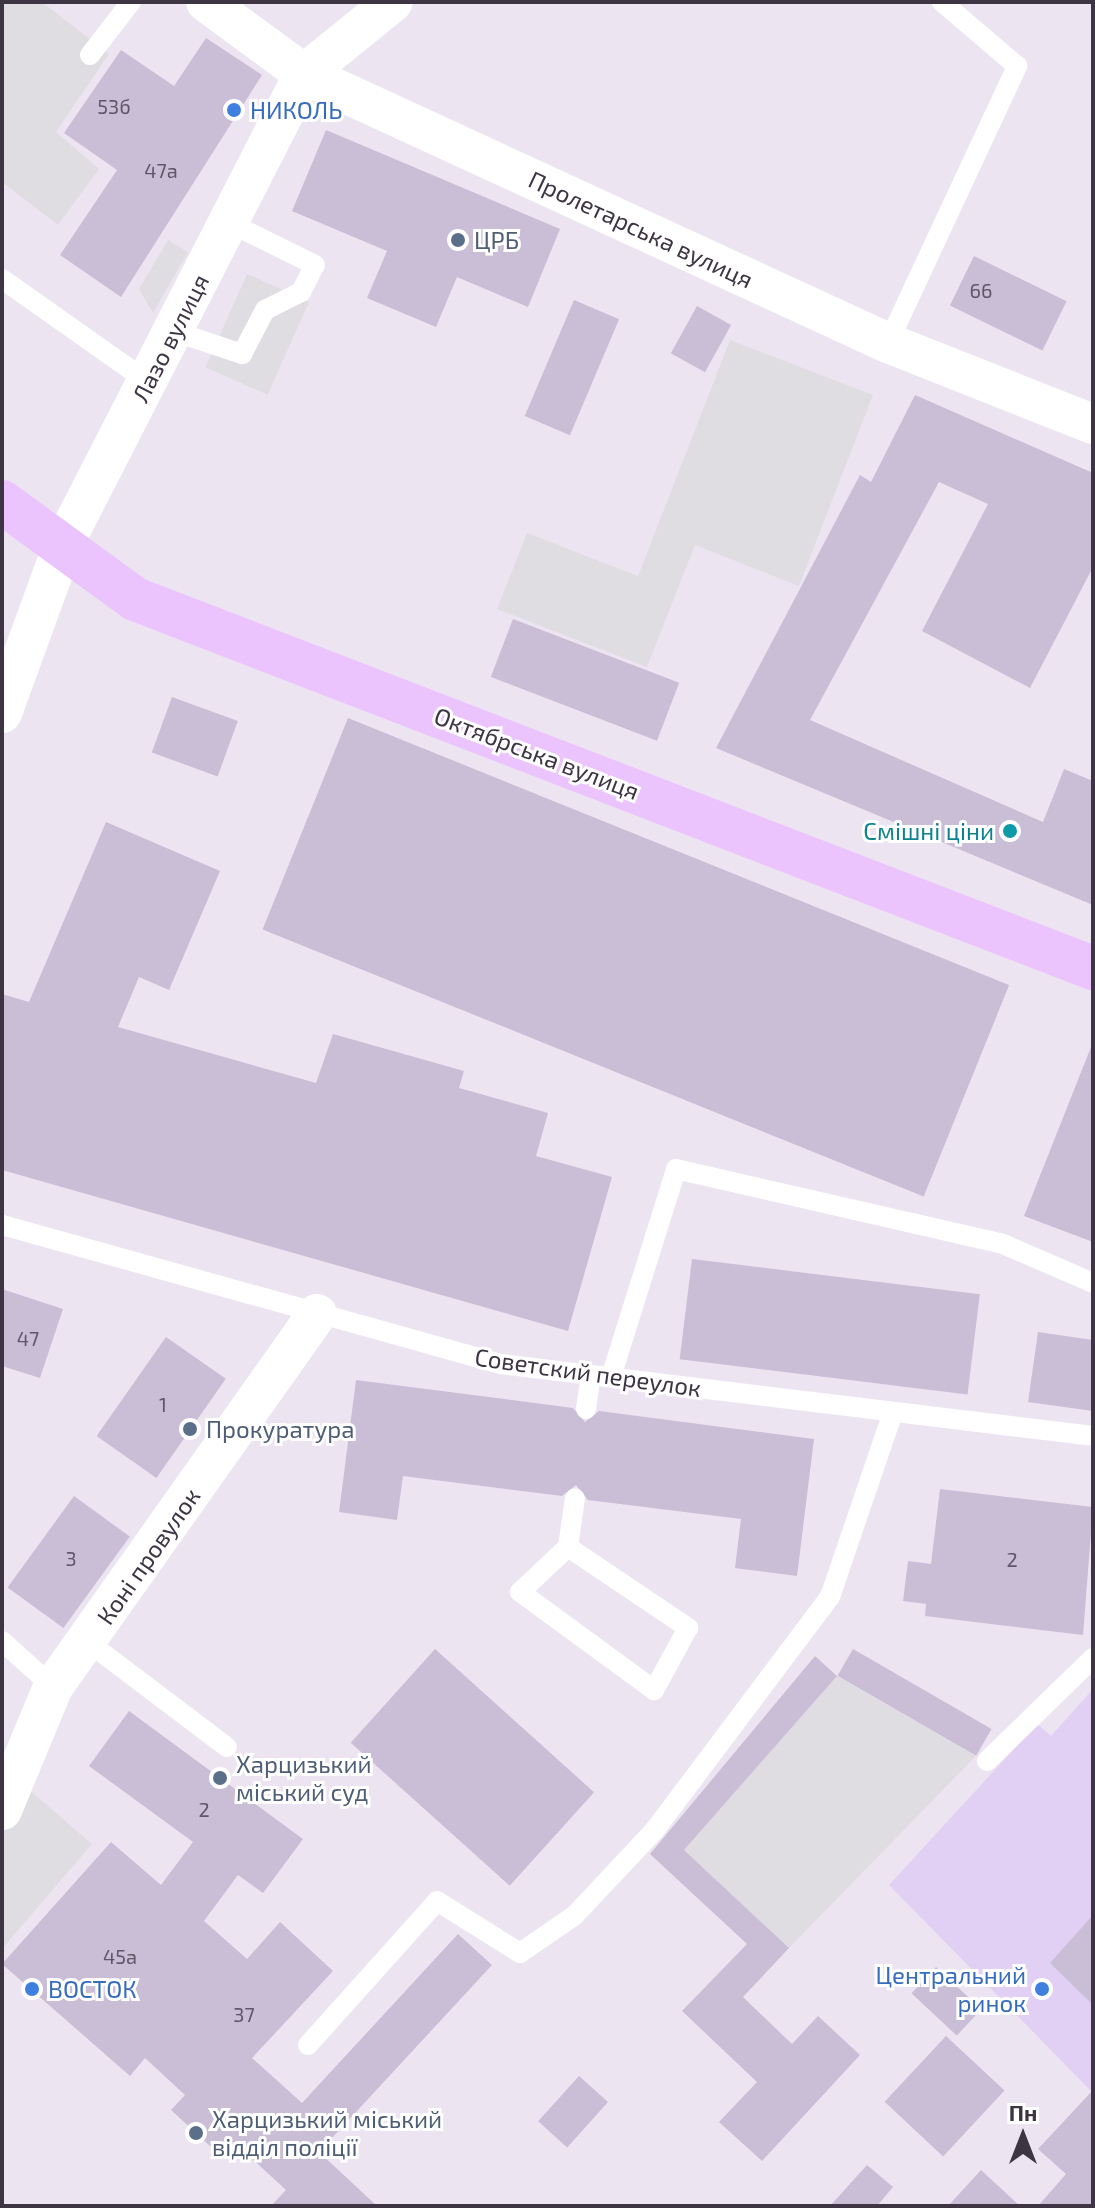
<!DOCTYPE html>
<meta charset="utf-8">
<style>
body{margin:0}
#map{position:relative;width:1095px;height:2208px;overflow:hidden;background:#ede4f2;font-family:"Exo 2",sans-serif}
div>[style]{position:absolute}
.commercial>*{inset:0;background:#e2cff4}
.parking>*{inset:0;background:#e0dde2;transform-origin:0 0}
.building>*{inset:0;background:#cabdd6;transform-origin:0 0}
.service>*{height:20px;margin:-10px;padding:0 10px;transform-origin:10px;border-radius:10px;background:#fff}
.minor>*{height:40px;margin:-20px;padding:0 20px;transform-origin:20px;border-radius:20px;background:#fff}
.secondary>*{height:44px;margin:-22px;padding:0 22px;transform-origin:22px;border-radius:22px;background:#ebc3fd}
.dots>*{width:22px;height:22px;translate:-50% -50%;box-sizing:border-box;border:4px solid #fff;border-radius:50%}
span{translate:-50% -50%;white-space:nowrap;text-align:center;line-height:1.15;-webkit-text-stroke:6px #fff;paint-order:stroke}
.number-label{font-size:20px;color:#605668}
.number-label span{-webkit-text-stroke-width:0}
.shop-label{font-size:24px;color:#366cbe}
.left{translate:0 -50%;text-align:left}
.right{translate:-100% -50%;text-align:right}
.street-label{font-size:24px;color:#3d3444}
.service-label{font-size:24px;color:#4e5e75}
.culture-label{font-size:24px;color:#0d838f}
.frame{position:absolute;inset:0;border:4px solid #3d3444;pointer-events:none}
.north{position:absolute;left:983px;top:2096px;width:80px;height:80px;-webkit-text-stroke:6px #fff;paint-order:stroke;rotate:0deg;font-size:22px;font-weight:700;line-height:32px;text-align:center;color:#3d3444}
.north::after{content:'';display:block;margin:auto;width:28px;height:36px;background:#3d3444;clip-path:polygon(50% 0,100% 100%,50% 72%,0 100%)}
</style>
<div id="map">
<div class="commercial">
<i style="clip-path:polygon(1093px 1689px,1093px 2093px,889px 1885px,1037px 1724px,1051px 1736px)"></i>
</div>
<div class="parking">
<i style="clip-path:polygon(2px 2px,42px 2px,109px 54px,56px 132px,99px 169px,58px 225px,2px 182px)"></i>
<i style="clip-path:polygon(168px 240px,188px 252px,153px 313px,139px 289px)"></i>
<i style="left:247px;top:274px;width:68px;height:102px;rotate:24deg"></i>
<i style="clip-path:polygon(730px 340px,873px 395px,799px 586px,695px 545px,647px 667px,497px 609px,527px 533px,638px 576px)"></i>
<i style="clip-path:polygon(837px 1676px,976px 1756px,789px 1948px,684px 1850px)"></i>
<i style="clip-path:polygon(11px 1774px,92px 1844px,2px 1949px,2px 1785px)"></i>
</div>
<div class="building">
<i style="clip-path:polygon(206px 38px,262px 75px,121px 297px,60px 255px,117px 170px,64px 133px,121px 50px,174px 86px)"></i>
<i style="clip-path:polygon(326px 130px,560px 229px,528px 307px,457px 277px,436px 327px,367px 298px,387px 251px,292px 211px)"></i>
<i style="left:974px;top:256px;width:103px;height:55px;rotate:26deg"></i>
<i style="left:574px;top:300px;width:49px;height:126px;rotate:23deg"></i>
<i style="left:697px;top:306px;width:39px;height:54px;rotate:29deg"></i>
<i style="clip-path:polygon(915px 395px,1093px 473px,1093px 567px,1030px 688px,922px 631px,988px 504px,939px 482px,810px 720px,1043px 822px,1064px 769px,1093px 781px,1093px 905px,716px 748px,860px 475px,871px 482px)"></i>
<i style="left:513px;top:619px;width:178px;height:62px;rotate:21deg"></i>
<i style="left:172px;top:697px;width:70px;height:59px;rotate:20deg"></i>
<i style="left:348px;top:718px;width:713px;height:228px;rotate:22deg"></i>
<i style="clip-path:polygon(106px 822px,220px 871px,169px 990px,139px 977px,118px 1027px,316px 1083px,333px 1034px,464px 1071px,459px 1088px,548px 1113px,536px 1156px,612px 1177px,568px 1331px,2px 1170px,2px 994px,29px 1002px)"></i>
<i style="clip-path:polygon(1093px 1042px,1093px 1242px,1024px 1216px)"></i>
<i style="left:692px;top:1259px;width:290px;height:101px;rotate:7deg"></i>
<i style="clip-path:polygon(2px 1289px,63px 1309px,40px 1378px,2px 1366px)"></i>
<i style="clip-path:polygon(1038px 1332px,1093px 1340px,1093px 1411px,1028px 1402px)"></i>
<i style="left:166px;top:1337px;width:73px;height:121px;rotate:35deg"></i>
<i style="clip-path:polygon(356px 1380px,573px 1408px,585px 1422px,599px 1411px,814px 1439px,797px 1576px,735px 1568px,741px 1519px,588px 1500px,576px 1485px,562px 1496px,403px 1476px,397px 1520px,339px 1512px)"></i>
<i style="clip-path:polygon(940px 1489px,1093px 1507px,1083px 1635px,925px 1616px,926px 1604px,903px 1601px,908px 1561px,931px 1564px)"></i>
<i style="left:74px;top:1496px;width:69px;height:113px;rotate:36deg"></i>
<i style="left:435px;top:1649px;width:214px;height:126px;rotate:42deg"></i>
<i style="left:853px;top:1649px;width:160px;height:31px;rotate:30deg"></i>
<i style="clip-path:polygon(815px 1656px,837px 1676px,684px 1850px,789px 1948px,743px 1997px,792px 2044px,818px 2016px,860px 2055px,762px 2161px,719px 2122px,757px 2082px,682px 2011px,747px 1944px,650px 1854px)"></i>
<i style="clip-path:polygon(129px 1711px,303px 1839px,263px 1893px,238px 1875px,204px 1921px,247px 1959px,280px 1922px,333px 1971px,252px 2058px,302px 2103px,458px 1934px,492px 1965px,319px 2152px,377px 2206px,271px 2206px,286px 2190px,234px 2142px,221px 2156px,171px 2110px,185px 2095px,145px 2058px,130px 2076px,2px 1964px,111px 1842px,161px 1885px,193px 1842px,89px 1766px)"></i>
<i style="clip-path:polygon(1093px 1915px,1093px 2005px,1050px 1963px)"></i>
<i style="left:936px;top:1967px;width:62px;height:36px;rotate:43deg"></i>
<i style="left:946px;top:2036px;width:80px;height:90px;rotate:43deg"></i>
<i style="left:579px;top:2076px;width:39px;height:61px;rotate:42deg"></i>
<i style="clip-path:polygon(1093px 2090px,1093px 2206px,1038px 2206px,1066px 2174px,1038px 2149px)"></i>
<i style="clip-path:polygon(867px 2165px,893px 2187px,877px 2206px,830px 2206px)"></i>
<i style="clip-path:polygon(981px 2170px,1020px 2206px,948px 2206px)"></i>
</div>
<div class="service">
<i style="left:90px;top:55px;width:67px;rotate:-52.3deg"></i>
<i style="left:2px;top:279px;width:179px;rotate:35.2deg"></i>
<i style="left:173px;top:331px;width:73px;rotate:18.4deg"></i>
<i style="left:242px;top:354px;width:50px;rotate:-62.4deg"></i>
<i style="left:265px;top:310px;width:40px;rotate:-26.6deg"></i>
<i style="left:301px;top:292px;width:30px;rotate:-63deg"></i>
<i style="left:315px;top:265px;width:97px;rotate:-153.7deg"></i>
<i style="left:888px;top:343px;width:306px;rotate:-65deg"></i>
<i style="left:1017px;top:66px;width:99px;rotate:-139.5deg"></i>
<i style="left:2px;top:1225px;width:518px;rotate:15.57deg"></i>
<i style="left:501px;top:1364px;width:596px;rotate:6.93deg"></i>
<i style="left:611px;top:1377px;width:218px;rotate:-72.6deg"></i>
<i style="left:676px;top:1169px;width:335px;rotate:12.9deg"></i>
<i style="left:1003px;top:1244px;width:98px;rotate:23.4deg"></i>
<i style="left:586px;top:1409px;width:34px;rotate:-82deg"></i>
<i style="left:568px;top:1547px;width:145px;rotate:34deg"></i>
<i style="left:688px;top:1628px;width:71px;rotate:118.7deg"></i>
<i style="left:654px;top:1690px;width:166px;rotate:-143.8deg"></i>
<i style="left:520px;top:1592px;width:66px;rotate:-43.2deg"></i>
<i style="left:568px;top:1547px;width:49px;rotate:-81.9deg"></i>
<i style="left:2px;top:1641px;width:69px;rotate:42deg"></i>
<i style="left:88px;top:1642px;width:174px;rotate:37.1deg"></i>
<i style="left:987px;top:1761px;width:148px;rotate:-44.2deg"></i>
<i style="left:308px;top:2045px;width:193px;rotate:-48.1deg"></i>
<i style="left:437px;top:1901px;width:98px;rotate:32.1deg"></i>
<i style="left:520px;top:1953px;width:67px;rotate:-34.6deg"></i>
<i style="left:575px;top:1915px;width:115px;rotate:-46.8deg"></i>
<i style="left:654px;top:1831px;width:293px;rotate:-53.1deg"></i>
<i style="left:830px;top:1597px;width:195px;rotate:-71.2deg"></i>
</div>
<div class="minor">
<i style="left:206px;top:2px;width:122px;rotate:36.3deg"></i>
<i style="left:304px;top:74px;width:643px;rotate:24.73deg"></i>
<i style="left:888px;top:343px;width:220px;rotate:21.6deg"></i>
<i style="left:2px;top:713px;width:179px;rotate:-70deg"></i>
<i style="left:63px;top:545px;width:529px;rotate:-62.9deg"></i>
<i style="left:304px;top:74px;width:114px;rotate:-39deg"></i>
<i style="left:2px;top:1810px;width:133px;rotate:-67.5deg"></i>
<i style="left:53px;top:1687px;width:457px;rotate:-54.7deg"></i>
</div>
<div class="secondary">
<i style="left:2px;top:502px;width:165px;rotate:36.1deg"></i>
<i style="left:135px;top:599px;width:1027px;rotate:21.07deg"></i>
</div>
<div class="dots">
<i style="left:234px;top:110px;background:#3f7fe0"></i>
<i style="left:458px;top:240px;background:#5c6f8a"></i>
<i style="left:1010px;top:831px;background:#0f9aa8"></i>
<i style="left:190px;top:1429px;background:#5c6f8a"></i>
<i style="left:220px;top:1778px;background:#5c6f8a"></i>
<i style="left:32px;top:1989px;background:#3f7fe0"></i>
<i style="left:1042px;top:1989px;background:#3f7fe0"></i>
<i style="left:196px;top:2133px;background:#5c6f8a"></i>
</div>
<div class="number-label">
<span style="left:114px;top:106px">53б</span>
<span style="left:161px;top:170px">47а</span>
<span style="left:981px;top:290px">66</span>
<span style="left:28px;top:1338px">47</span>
<span style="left:163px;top:1404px">1</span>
<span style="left:71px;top:1558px">3</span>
<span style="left:1012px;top:1559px">2</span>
<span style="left:204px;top:1809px">2</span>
<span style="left:120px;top:1956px">45а</span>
<span style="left:244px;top:2014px">37</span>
</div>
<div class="shop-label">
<span class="left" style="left:250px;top:110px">НИКОЛЬ</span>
<span class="right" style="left:1026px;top:1989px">Центральний<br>ринок</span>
<span class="left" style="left:48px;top:1989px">ВОСТОК</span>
</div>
<div class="street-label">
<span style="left:641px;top:229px;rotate:25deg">Пролетарська вулиця</span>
<span style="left:170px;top:338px;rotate:-63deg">Лазо вулиця</span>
<span style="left:537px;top:753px;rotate:21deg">Октябрська вулиця</span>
<span style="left:588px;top:1372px;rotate:8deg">Советский переулок</span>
<span style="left:148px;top:1556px;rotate:-55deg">Коні провулок</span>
</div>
<div class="service-label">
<span class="left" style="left:474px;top:240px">ЦРБ</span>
<span class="left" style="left:206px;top:1429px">Прокуратура</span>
<span class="left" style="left:236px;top:1778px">Харцизький<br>міський суд</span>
<span class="left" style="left:212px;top:2133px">Харцизький міський<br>відділ поліції</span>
</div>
<div class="culture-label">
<span class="right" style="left:994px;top:831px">Смішні ціни</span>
</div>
<div class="frame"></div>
<div class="north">Пн</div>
</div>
